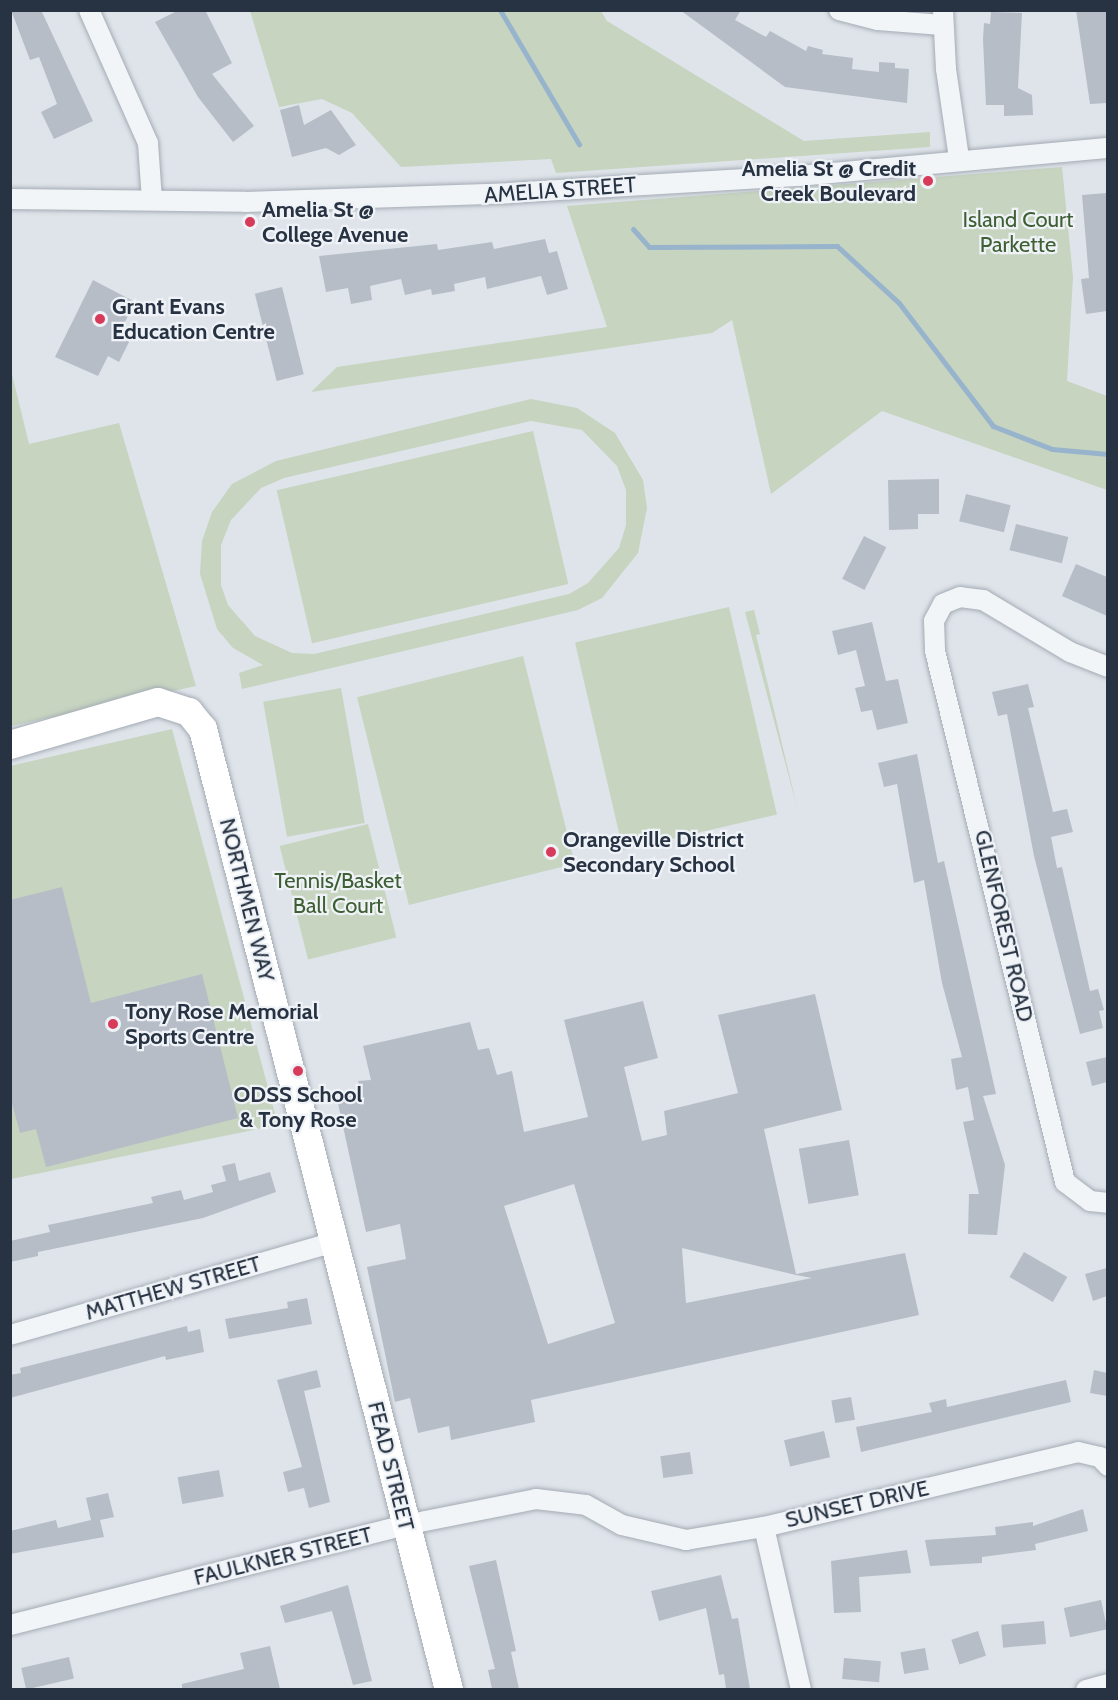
<!DOCTYPE html>
<style>
body{margin:0}
#map{position:relative;width:1118px;height:1700px;overflow:hidden;background:#dfe4ea;font-family:Cabin,sans-serif}
div>[style]{position:absolute}
.green>*{inset:0;background:#c6d4c0;transform-origin:0 0}
.stream>*{height:5px;margin:-2.5px;padding:0 2.5px;transform-origin:2.5px;border-radius:2.5px;background:#98b4cc}
.building>*{inset:0;background:#b6bdc7;transform-origin:0 0}
.roads{filter:drop-shadow(0 0 2px #a4abb4) drop-shadow(0 0 2px #a4abb4)}
.street>*{height:20px;margin:-10px;padding:0 10px;transform-origin:10px;border-radius:10px;background:#f2f5f8}
.secondary>*{height:28px;margin:-14px;padding:0 14px;transform-origin:14px;border-radius:14px;background:#fff}
.dots>*{width:16px;height:16px;translate:-50% -50%;box-sizing:border-box;border:3px solid #eff3f7;border-radius:50%}
span{translate:-50% -50%;white-space:nowrap;text-align:center;line-height:1.15;-webkit-text-stroke:4.5px #eff3f7;paint-order:stroke}
.poi-label{font-size:22px;color:#273242;font-weight:700}
.right{translate:-100% -50%;text-align:right}
.left{translate:0 -50%;text-align:left}
.street-label{font-size:22px;color:#273242}
.park-label{font-size:22px;color:#3e5f33}
.frame{position:absolute;inset:0;border:12px solid #273242;pointer-events:none}
</style>
<div id="map">
<div class="green">
<i style="clip-path:polygon(250px 11px,601px 11px,607px 21px,804px 141px,930px 132px,930px 147px,556px 173px,551px 159px,401px 167px,352px 113px,322px 99px,279px 107px)"></i>
<i style="clip-path:polygon(1062px 167px,1073px 277px,1067px 381px,1107px 396px,1107px 490px,882px 411px,771px 494px,732px 320px,712px 333px,311px 392px,337px 367px,607px 327px,567px 206px)"></i>
<i style="clip-path:polygon(10px 366px,29px 444px,119px 423px,196px 686px,11px 726px)"></i>
<i style="clip-path:polygon(evenodd,531px 399px,577px 408px,615px 433px,643px 480px,647px 508px,638px 553px,602px 598px,578px 610px,242px 689px,239px 673px,263px 665px,233px 648px,217px 629px,200px 574px,202px 541px,212px 512px,232px 484px,276px 461px,531px 399px,531px 421px,582px 430px,617px 466px,626px 490px,626px 525px,619px 548px,588px 583px,569px 594px,314px 654px,292px 653px,255px 636px,228px 605px,221px 585px,221px 545px,231px 520px,261px 488px,284px 478px,531px 421px)"></i>
<i style="left:533px;top:431px;width:157px;height:263px;rotate:77deg"></i>
<i style="left:729px;top:607px;width:213px;height:158px;rotate:77deg"></i>
<i style="clip-path:polygon(754px 610px,760px 634px,756px 635px,798px 811px,745px 612px)"></i>
<i style="left:523px;top:656px;width:214px;height:171px;rotate:76deg"></i>
<i style="left:341px;top:688px;width:137px;height:79px;rotate:80deg"></i>
<i style="clip-path:polygon(172px 729px,278px 1125px,11px 1179px,10px 766px)"></i>
<i style="left:368px;top:824px;width:117px;height:91px;rotate:76deg"></i>
</div>
<div class="stream">
<i style="left:500px;top:10px;width:156px;rotate:59.5deg"></i>
<i style="left:633px;top:229px;width:24px;rotate:48deg"></i>
<i style="left:649px;top:247px;width:188px;rotate:-0.3deg"></i>
<i style="left:837px;top:246px;width:84px;rotate:42.6deg"></i>
<i style="left:899px;top:303px;width:155px;rotate:52.6deg"></i>
<i style="left:993px;top:426px;width:63px;rotate:21.3deg"></i>
<i style="left:1052px;top:449px;width:56px;rotate:5.1deg"></i>
</div>
<div class="building">
<i style="clip-path:polygon(11px 10px,41px 10px,93px 121px,54px 139px,41px 112px,57px 104px,39px 57px,30px 60px)"></i>
<i style="clip-path:polygon(179px 10px,205px 10px,232px 63px,212px 74px,254px 126px,233px 142px,198px 97px,155px 22px)"></i>
<i style="clip-path:polygon(680px 10px,741px 10px,735px 20px,766px 37px,770px 31px,806px 51px,808px 46px,823px 50px,822px 54px,853px 58px,852px 69px,879px 72px,879px 62px,895px 63px,895px 68px,909px 69px,907px 103px,785px 87px)"></i>
<i style="clip-path:polygon(1076px 10px,1107px 10px,1107px 103px,1090px 104px)"></i>
<i style="clip-path:polygon(991px 12px,1022px 13px,1018px 88px,1032px 95px,1033px 115px,1004px 116px,1004px 105px,986px 105px,983px 39px,984px 23px,990px 24px)"></i>
<i style="clip-path:polygon(299px 105px,304px 125px,331px 110px,356px 145px,339px 155px,326px 148px,292px 157px,280px 110px)"></i>
<i style="clip-path:polygon(1107px 193px,1107px 311px,1086px 314px,1081px 279px,1089px 278px,1082px 195px)"></i>
<i style="clip-path:polygon(545px 239px,549px 253px,557px 251px,568px 289px,547px 295px,541px 276px,487px 289px,485px 277px,454px 284px,455px 291px,432px 295px,431px 289px,405px 295px,401px 279px,370px 286px,372px 300px,351px 304px,348px 288px,326px 292px,319px 256px,437px 244px,438px 250px,492px 242px,494px 249px)"></i>
<i style="clip-path:polygon(93px 280px,135px 302px,118px 336px,129px 342px,119px 362px,108px 356px,98px 376px,55px 357px)"></i>
<i style="left:282px;top:287px;width:90px;height:28px;rotate:76deg"></i>
<i style="clip-path:polygon(939px 479px,939px 514px,918px 514px,918px 529px,889px 530px,888px 480px)"></i>
<i style="left:966px;top:494px;width:46px;height:28px;rotate:14deg"></i>
<i style="left:1016px;top:524px;width:54px;height:27px;rotate:14deg"></i>
<i style="left:864px;top:536px;width:25px;height:48px;rotate:27deg"></i>
<i style="clip-path:polygon(1076px 564px,1107px 577px,1107px 616px,1062px 596px)"></i>
<i style="clip-path:polygon(872px 622px,886px 681px,898px 679px,908px 723px,877px 730px,872px 710px,861px 712px,855px 688px,865px 686px,856px 650px,838px 655px,832px 631px)"></i>
<i style="clip-path:polygon(1028px 684px,1034px 707px,1028px 708px,1053px 812px,1067px 809px,1073px 832px,1051px 837px,1057px 868px,1062px 867px,1090px 991px,1098px 989px,1104px 1010px,1099px 1011px,1103px 1028px,1080px 1034px,1034px 856px,1007px 714px,998px 716px,992px 692px)"></i>
<i style="clip-path:polygon(917px 754px,938px 863px,944px 861px,996px 1094px,983px 1096px,1005px 1165px,997px 1235px,968px 1234px,969px 1194px,979px 1194px,963px 1122px,974px 1120px,968px 1087px,956px 1090px,951px 1059px,962px 1057px,942px 983px,924px 880px,914px 883px,897px 784px,884px 787px,878px 763px)"></i>
<i style="clip-path:polygon(62px 887px,91px 1003px,202px 974px,238px 1118px,46px 1167px,36px 1129px,20px 1133px,10px 1096px,10px 900px)"></i>
<i style="clip-path:polygon(evenodd,815px 994px,842px 1110px,764px 1129px,796px 1274px,905px 1253px,919px 1315px,531px 1400px,535px 1422px,451px 1440px,449px 1426px,418px 1433px,410px 1398px,395px 1402px,367px 1267px,406px 1259px,400px 1224px,366px 1232px,337px 1099px,362px 1093px,358px 1081px,371px 1080px,363px 1046px,470px 1022px,478px 1050px,489px 1048px,497px 1075px,512px 1071px,524px 1132px,588px 1117px,564px 1020px,643px 1001px,658px 1058px,624px 1067px,642px 1141px,667px 1135px,664px 1111px,738px 1093px,718px 1015px,815px 994px,574px 1184px,615px 1323px,548px 1344px,504px 1206px,574px 1184px,815px 994px,682px 1248px,796px 1275px,812px 1278px,686px 1303px,682px 1248px)"></i>
<i style="clip-path:polygon(1107px 1057px,1107px 1082px,1092px 1086px,1086px 1062px)"></i>
<i style="left:849px;top:1140px;width:56px;height:51px;rotate:80deg"></i>
<i style="clip-path:polygon(235px 1163px,239px 1181px,270px 1172px,276px 1192px,203px 1218px,38px 1252px,38px 1256px,10px 1262px,10px 1241px,50px 1232px,48px 1225px,153px 1203px,151px 1197px,181px 1190px,184px 1200px,213px 1192px,211px 1185px,226px 1181px,222px 1166px)"></i>
<i style="left:1024px;top:1252px;width:50px;height:29px;rotate:30deg"></i>
<i style="clip-path:polygon(1107px 1268px,1107px 1296px,1093px 1301px,1085px 1274px)"></i>
<i style="clip-path:polygon(307px 1298px,312px 1324px,229px 1339px,225px 1319px,288px 1308px,287px 1302px)"></i>
<i style="clip-path:polygon(187px 1326px,188px 1332px,200px 1329px,204px 1352px,166px 1360px,165px 1356px,10px 1398px,10px 1375px,21px 1373px,20px 1368px)"></i>
<i style="clip-path:polygon(317px 1370px,321px 1387px,304px 1391px,330px 1502px,309px 1508px,304px 1488px,288px 1492px,283px 1472px,302px 1467px,277px 1380px)"></i>
<i style="clip-path:polygon(1094px 1370px,1107px 1373px,1107px 1396px,1090px 1393px)"></i>
<i style="clip-path:polygon(1066px 1380px,1071px 1402px,861px 1452px,856px 1427px,932px 1412px,929px 1403px,946px 1399px,947px 1407px)"></i>
<i style="left:851px;top:1397px;width:23px;height:20px;rotate:80deg"></i>
<i style="left:824px;top:1431px;width:27px;height:41px;rotate:77deg"></i>
<i style="left:690px;top:1452px;width:22px;height:30px;rotate:82deg"></i>
<i style="left:219px;top:1470px;width:27px;height:42px;rotate:80deg"></i>
<i style="clip-path:polygon(108px 1493px,114px 1517px,100px 1520px,104px 1537px,10px 1554px,10px 1531px,56px 1520px,58px 1528px,91px 1520px,86px 1498px)"></i>
<i style="clip-path:polygon(1083px 1509px,1088px 1531px,1035px 1544px,1036px 1550px,982px 1557px,982px 1563px,930px 1566px,925px 1540px,996px 1535px,995px 1527px,1033px 1522px,1033px 1526px)"></i>
<i style="clip-path:polygon(907px 1550px,911px 1573px,859px 1577px,861px 1612px,834px 1613px,831px 1561px)"></i>
<i style="clip-path:polygon(496px 1560px,516px 1651px,511px 1652px,519px 1689px,492px 1689px,488px 1670px,495px 1669px,469px 1566px)"></i>
<i style="clip-path:polygon(721px 1575px,732px 1619px,738px 1618px,750px 1689px,726px 1689px,724px 1674px,719px 1675px,706px 1608px,659px 1621px,651px 1591px)"></i>
<i style="clip-path:polygon(348px 1585px,372px 1681px,353px 1685px,332px 1611px,285px 1623px,280px 1606px)"></i>
<i style="left:1101px;top:1600px;width:30px;height:38px;rotate:78deg"></i>
<i style="left:1044px;top:1621px;width:23px;height:43px;rotate:85deg"></i>
<i style="left:978px;top:1631px;width:26px;height:28px;rotate:72deg"></i>
<i style="clip-path:polygon(270px 1646px,280px 1689px,182px 1689px,182px 1684px,244px 1669px,240px 1653px)"></i>
<i style="left:925px;top:1648px;width:22px;height:25px;rotate:80deg"></i>
<i style="left:69px;top:1657px;width:22px;height:49px;rotate:77deg"></i>
<i style="left:844px;top:1658px;width:37px;height:21px;rotate:5deg"></i>
</div>
<div class="roads">
<div class="street">
<i style="left:89px;top:10px;width:145px;rotate:66.1deg"></i>
<i style="left:148px;top:143px;width:57px;rotate:86deg"></i>
<i style="left:839px;top:10px;width:40px;rotate:14.4deg"></i>
<i style="left:878px;top:20px;width:64px;rotate:4.5deg"></i>
<i style="left:943px;top:10px;width:59px;rotate:87.1deg"></i>
<i style="left:946px;top:69px;width:90px;rotate:81.7deg"></i>
<i style="left:10px;top:199px;width:235px;rotate:0.7deg"></i>
<i style="left:245px;top:202px;width:265px;rotate:-1.9deg"></i>
<i style="left:510px;top:193px;width:289px;rotate:-3.4deg"></i>
<i style="left:799px;top:176px;width:310px;rotate:-5.2deg"></i>
<i style="left:1108px;top:667px;width:41px;rotate:-158.5deg"></i>
<i style="left:1070px;top:652px;width:101px;rotate:-149.1deg"></i>
<i style="left:983px;top:600px;width:23px;rotate:-173deg"></i>
<i style="left:960px;top:597px;width:18px;rotate:158deg"></i>
<i style="left:943px;top:604px;width:19px;rotate:118deg"></i>
<i style="left:934px;top:621px;width:30px;rotate:88deg"></i>
<i style="left:935px;top:651px;width:547px;rotate:76.24deg"></i>
<i style="left:1065px;top:1182px;width:31px;rotate:37deg"></i>
<i style="left:1090px;top:1201px;width:18px;rotate:6deg"></i>
<i style="left:10px;top:1335px;width:338px;rotate:-16deg"></i>
<i style="left:764px;top:1527px;width:167px;rotate:77.2deg"></i>
<i style="left:10px;top:1625px;width:407px;rotate:-14.2deg"></i>
<i style="left:405px;top:1525px;width:134px;rotate:-11.2deg"></i>
<i style="left:536px;top:1499px;width:50px;rotate:6.8deg"></i>
<i style="left:586px;top:1505px;width:41px;rotate:29.1deg"></i>
<i style="left:622px;top:1525px;width:66px;rotate:13.2deg"></i>
<i style="left:686px;top:1540px;width:79px;rotate:-9.5deg"></i>
<i style="left:764px;top:1527px;width:323px;rotate:-13.4deg"></i>
<i style="left:1078px;top:1452px;width:23px;rotate:13deg"></i>
<i style="left:1100px;top:1457px;width:12px;rotate:48deg"></i>
<i style="left:1086px;top:1690px;width:23px;rotate:-15deg"></i>
</div>
<div class="secondary">
<i style="left:10px;top:745px;width:154px;rotate:-16.2deg"></i>
<i style="left:158px;top:702px;width:33px;rotate:18deg"></i>
<i style="left:189px;top:712px;width:22px;rotate:51deg"></i>
<i style="left:203px;top:729px;width:992px;rotate:75.64deg"></i>
</div>
</div>
<div class="dots">
<i style="left:928px;top:181px;background:#d83b5a"></i>
<i style="left:250px;top:222px;background:#d83b5a"></i>
<i style="left:100px;top:319px;background:#d83b5a"></i>
<i style="left:551px;top:852px;background:#d83b5a"></i>
<i style="left:113px;top:1024px;background:#d83b5a"></i>
<i style="left:298px;top:1071px;background:#d83b5a"></i>
</div>
<div class="poi-label">
<span class="right" style="left:916px;top:181px">Amelia St @ Credit<br>Creek Boulevard</span>
<span class="left" style="left:262px;top:222px">Amelia St @<br>College Avenue</span>
<span class="left" style="left:112px;top:319px">Grant Evans<br>Education Centre</span>
<span class="left" style="left:563px;top:852px">Orangeville District<br>Secondary School</span>
<span class="left" style="left:125px;top:1024px">Tony Rose Memorial<br>Sports Centre</span>
<span style="left:298px;top:1107px">ODSS School<br>&amp; Tony Rose</span>
</div>
<div class="street-label">
<span style="left:560px;top:190px;rotate:-4deg">AMELIA STREET</span>
<span style="left:247px;top:900px;rotate:76deg">NORTHMEN WAY</span>
<span style="left:1004px;top:926px;rotate:77deg">GLENFOREST ROAD</span>
<span style="left:173px;top:1288px;rotate:-16deg">MATTHEW STREET</span>
<span style="left:391px;top:1466px;rotate:76deg">FEAD STREET</span>
<span style="left:857px;top:1504px;rotate:-13deg">SUNSET DRIVE</span>
<span style="left:283px;top:1556px;rotate:-14deg">FAULKNER STREET</span>
</div>
<div class="park-label">
<span style="left:1018px;top:232px">Island Court<br>Parkette</span>
<span style="left:338px;top:893px">Tennis/Basket<br>Ball Court</span>
</div>
<div class="frame"></div>
</div>
